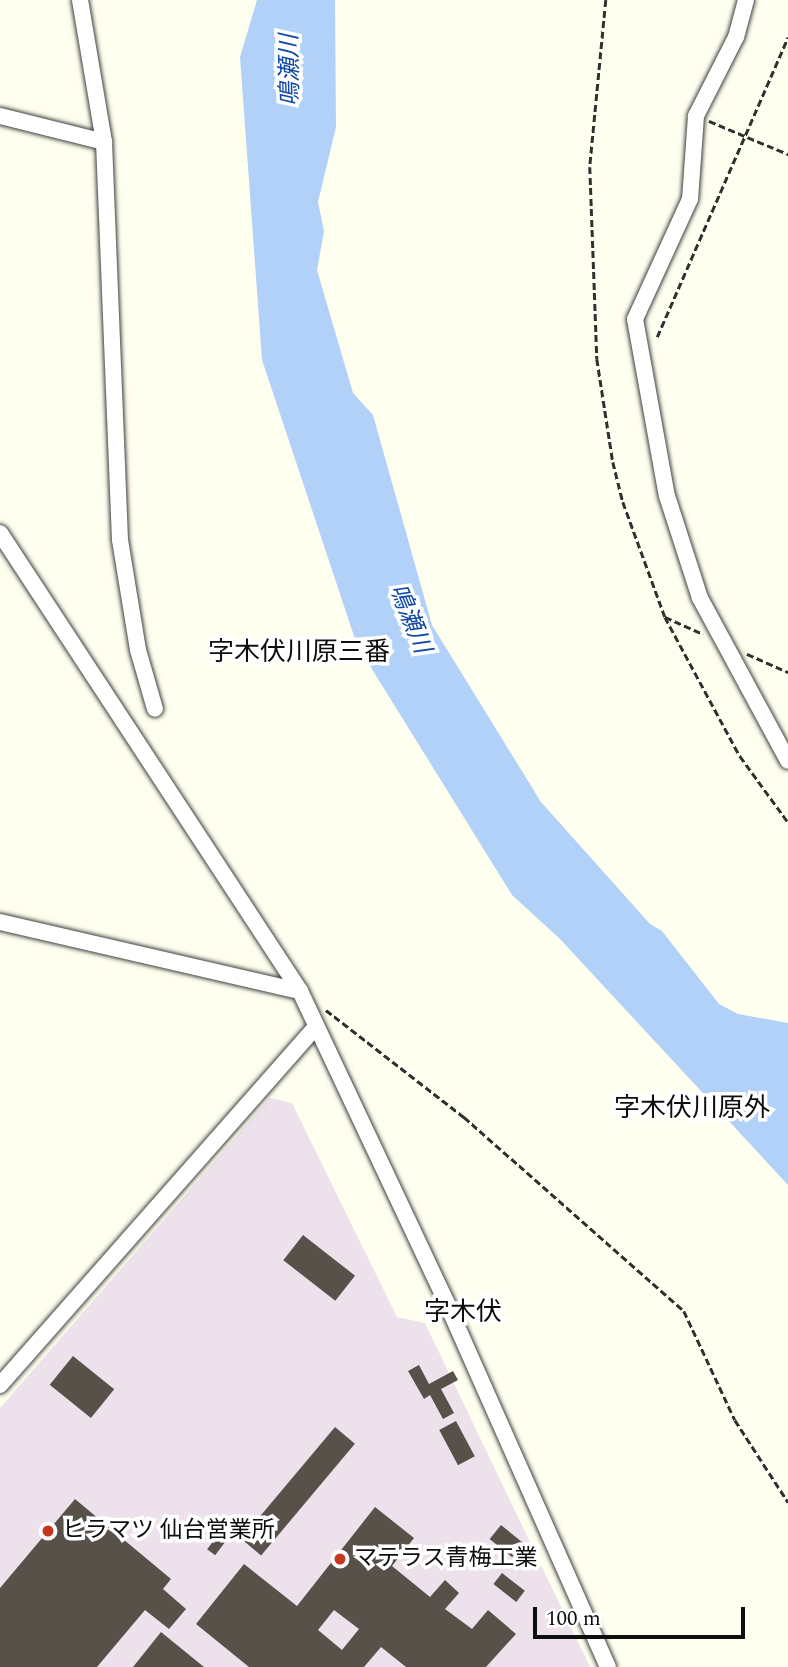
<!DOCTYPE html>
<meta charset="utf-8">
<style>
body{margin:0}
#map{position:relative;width:788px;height:1667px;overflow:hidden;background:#ffffef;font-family:Spectral,"Noto Sans JP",serif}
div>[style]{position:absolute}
.industrial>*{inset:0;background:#ede2ec}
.water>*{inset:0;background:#b1d1f9}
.building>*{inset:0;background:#57514a;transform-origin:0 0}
.path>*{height:2.5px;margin-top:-1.25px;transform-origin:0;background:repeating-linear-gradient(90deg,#303030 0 7px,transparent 0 10.5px)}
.roads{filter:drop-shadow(0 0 2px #414141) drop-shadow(0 0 2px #414141)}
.minor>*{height:16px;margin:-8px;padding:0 8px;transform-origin:8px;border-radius:8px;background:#fff}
.dots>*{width:19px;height:19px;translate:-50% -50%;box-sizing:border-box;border:4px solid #fff;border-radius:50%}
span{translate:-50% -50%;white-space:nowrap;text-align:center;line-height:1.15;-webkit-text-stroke:7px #fff;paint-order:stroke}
.poi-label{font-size:23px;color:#0e0e0e}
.left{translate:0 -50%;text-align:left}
.water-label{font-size:24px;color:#1049a7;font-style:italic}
.quarter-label{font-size:26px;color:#0e0e0e}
.scale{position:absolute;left:533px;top:1607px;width:212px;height:32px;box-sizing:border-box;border:4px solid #0e0e0e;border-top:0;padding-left:9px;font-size:21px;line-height:24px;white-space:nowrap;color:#0e0e0e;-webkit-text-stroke:5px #fff;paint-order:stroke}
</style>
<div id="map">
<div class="industrial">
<i style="clip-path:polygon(270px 1098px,292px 1103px,397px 1317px,425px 1323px,590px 1667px,0 1667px,0 1408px)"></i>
</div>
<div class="water">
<i style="clip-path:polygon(257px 0,335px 0,336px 127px,318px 202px,324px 231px,317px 270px,353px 393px,373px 415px,432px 625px,541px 802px,650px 924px,662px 931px,719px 1004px,738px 1014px,788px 1023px,788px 1185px,560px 939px,512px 895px,357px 645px,262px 360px,240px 57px)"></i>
</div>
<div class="building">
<i style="left:303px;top:1235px;width:66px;height:32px;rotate:38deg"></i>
<i style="left:73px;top:1356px;width:53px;height:37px;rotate:39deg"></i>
<i style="clip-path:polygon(419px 1365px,429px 1384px,453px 1371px,458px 1380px,441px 1389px,454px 1413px,443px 1419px,430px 1395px,424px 1399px,408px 1371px)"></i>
<i style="left:456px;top:1421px;width:40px;height:19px;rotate:62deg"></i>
<i style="left:335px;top:1427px;width:26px;height:146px;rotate:40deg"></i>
<i style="clip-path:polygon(75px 1499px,171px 1579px,163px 1589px,186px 1609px,169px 1629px,145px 1610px,97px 1667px,0 1667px,0 1588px)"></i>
<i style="clip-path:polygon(evenodd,375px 1507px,414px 1538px,392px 1566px,430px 1597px,445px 1580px,459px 1593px,445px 1609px,472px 1629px,488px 1610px,516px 1634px,486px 1667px,406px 1667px,381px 1647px,364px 1667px,249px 1667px,196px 1624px,244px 1564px,297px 1606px,375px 1507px,334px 1610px,359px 1629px,342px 1650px,318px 1630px,334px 1610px)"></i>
<i style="left:227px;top:1523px;width:10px;height:33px;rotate:37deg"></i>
<i style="left:501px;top:1525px;width:32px;height:18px;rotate:39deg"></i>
<i style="left:502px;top:1573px;width:29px;height:14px;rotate:38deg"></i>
<i style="clip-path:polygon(161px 1632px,204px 1667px,133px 1667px)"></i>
</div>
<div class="path">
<i style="left:606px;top:0;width:168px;rotate:95.5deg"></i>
<i style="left:590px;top:167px;width:192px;rotate:87.9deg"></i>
<i style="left:597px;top:359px;width:104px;rotate:81.2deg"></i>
<i style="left:613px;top:462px;width:41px;rotate:76deg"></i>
<i style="left:623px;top:502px;width:122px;rotate:69.9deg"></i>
<i style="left:665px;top:617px;width:158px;rotate:61.7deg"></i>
<i style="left:740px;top:756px;width:82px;rotate:54deg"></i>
<i style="left:709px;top:121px;width:86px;rotate:22.7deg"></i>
<i style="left:657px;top:337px;width:327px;rotate:-66.4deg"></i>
<i style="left:665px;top:617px;width:42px;rotate:24.1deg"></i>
<i style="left:747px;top:654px;width:45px;rotate:23.7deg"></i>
<i style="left:326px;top:1010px;width:175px;rotate:37.8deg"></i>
<i style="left:464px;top:1117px;width:293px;rotate:41.4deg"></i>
<i style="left:684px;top:1311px;width:120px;rotate:64.9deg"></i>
<i style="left:735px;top:1420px;width:98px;rotate:57.1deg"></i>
</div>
<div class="roads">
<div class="minor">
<i style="left:80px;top:0;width:144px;rotate:80.4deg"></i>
<i style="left:104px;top:142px;width:398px;rotate:87.7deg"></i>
<i style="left:120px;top:540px;width:111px;rotate:80.7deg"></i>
<i style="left:138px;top:650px;width:61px;rotate:73.9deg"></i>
<i style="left:746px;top:0;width:38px;rotate:105deg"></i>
<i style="left:736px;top:37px;width:89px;rotate:116.9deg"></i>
<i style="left:696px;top:116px;width:83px;rotate:94.1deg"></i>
<i style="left:690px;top:199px;width:132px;rotate:114.6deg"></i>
<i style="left:635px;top:319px;width:180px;rotate:79.8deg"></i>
<i style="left:667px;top:496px;width:107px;rotate:72.1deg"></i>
<i style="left:700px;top:598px;width:185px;rotate:61.6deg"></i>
<i style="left:0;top:116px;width:107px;rotate:14deg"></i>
<i style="left:0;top:533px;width:548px;rotate:56.77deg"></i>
<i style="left:300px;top:991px;width:348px;rotate:64.8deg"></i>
<i style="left:448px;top:1306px;width:395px;rotate:66.1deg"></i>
<i style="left:0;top:922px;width:308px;rotate:13deg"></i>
<i style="left:0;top:1385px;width:478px;rotate:-48.6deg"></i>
</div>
</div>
<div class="dots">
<i style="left:48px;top:1531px;background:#c6351e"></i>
<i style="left:340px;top:1559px;background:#c6351e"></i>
</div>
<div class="poi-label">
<span class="left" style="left:62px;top:1531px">ヒラマツ 仙台営業所</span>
<span class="left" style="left:354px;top:1559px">マテラス青梅工業</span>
</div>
<div class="water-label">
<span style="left:291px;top:70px;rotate:-91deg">鳴瀬川</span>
<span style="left:409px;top:619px;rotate:68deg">鳴瀬川</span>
</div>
<div class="quarter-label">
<span style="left:299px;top:653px">字木伏川原三番</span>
<span style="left:692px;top:1109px">字木伏川原外</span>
<span style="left:463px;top:1313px">字木伏</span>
</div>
<div class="scale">100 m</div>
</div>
